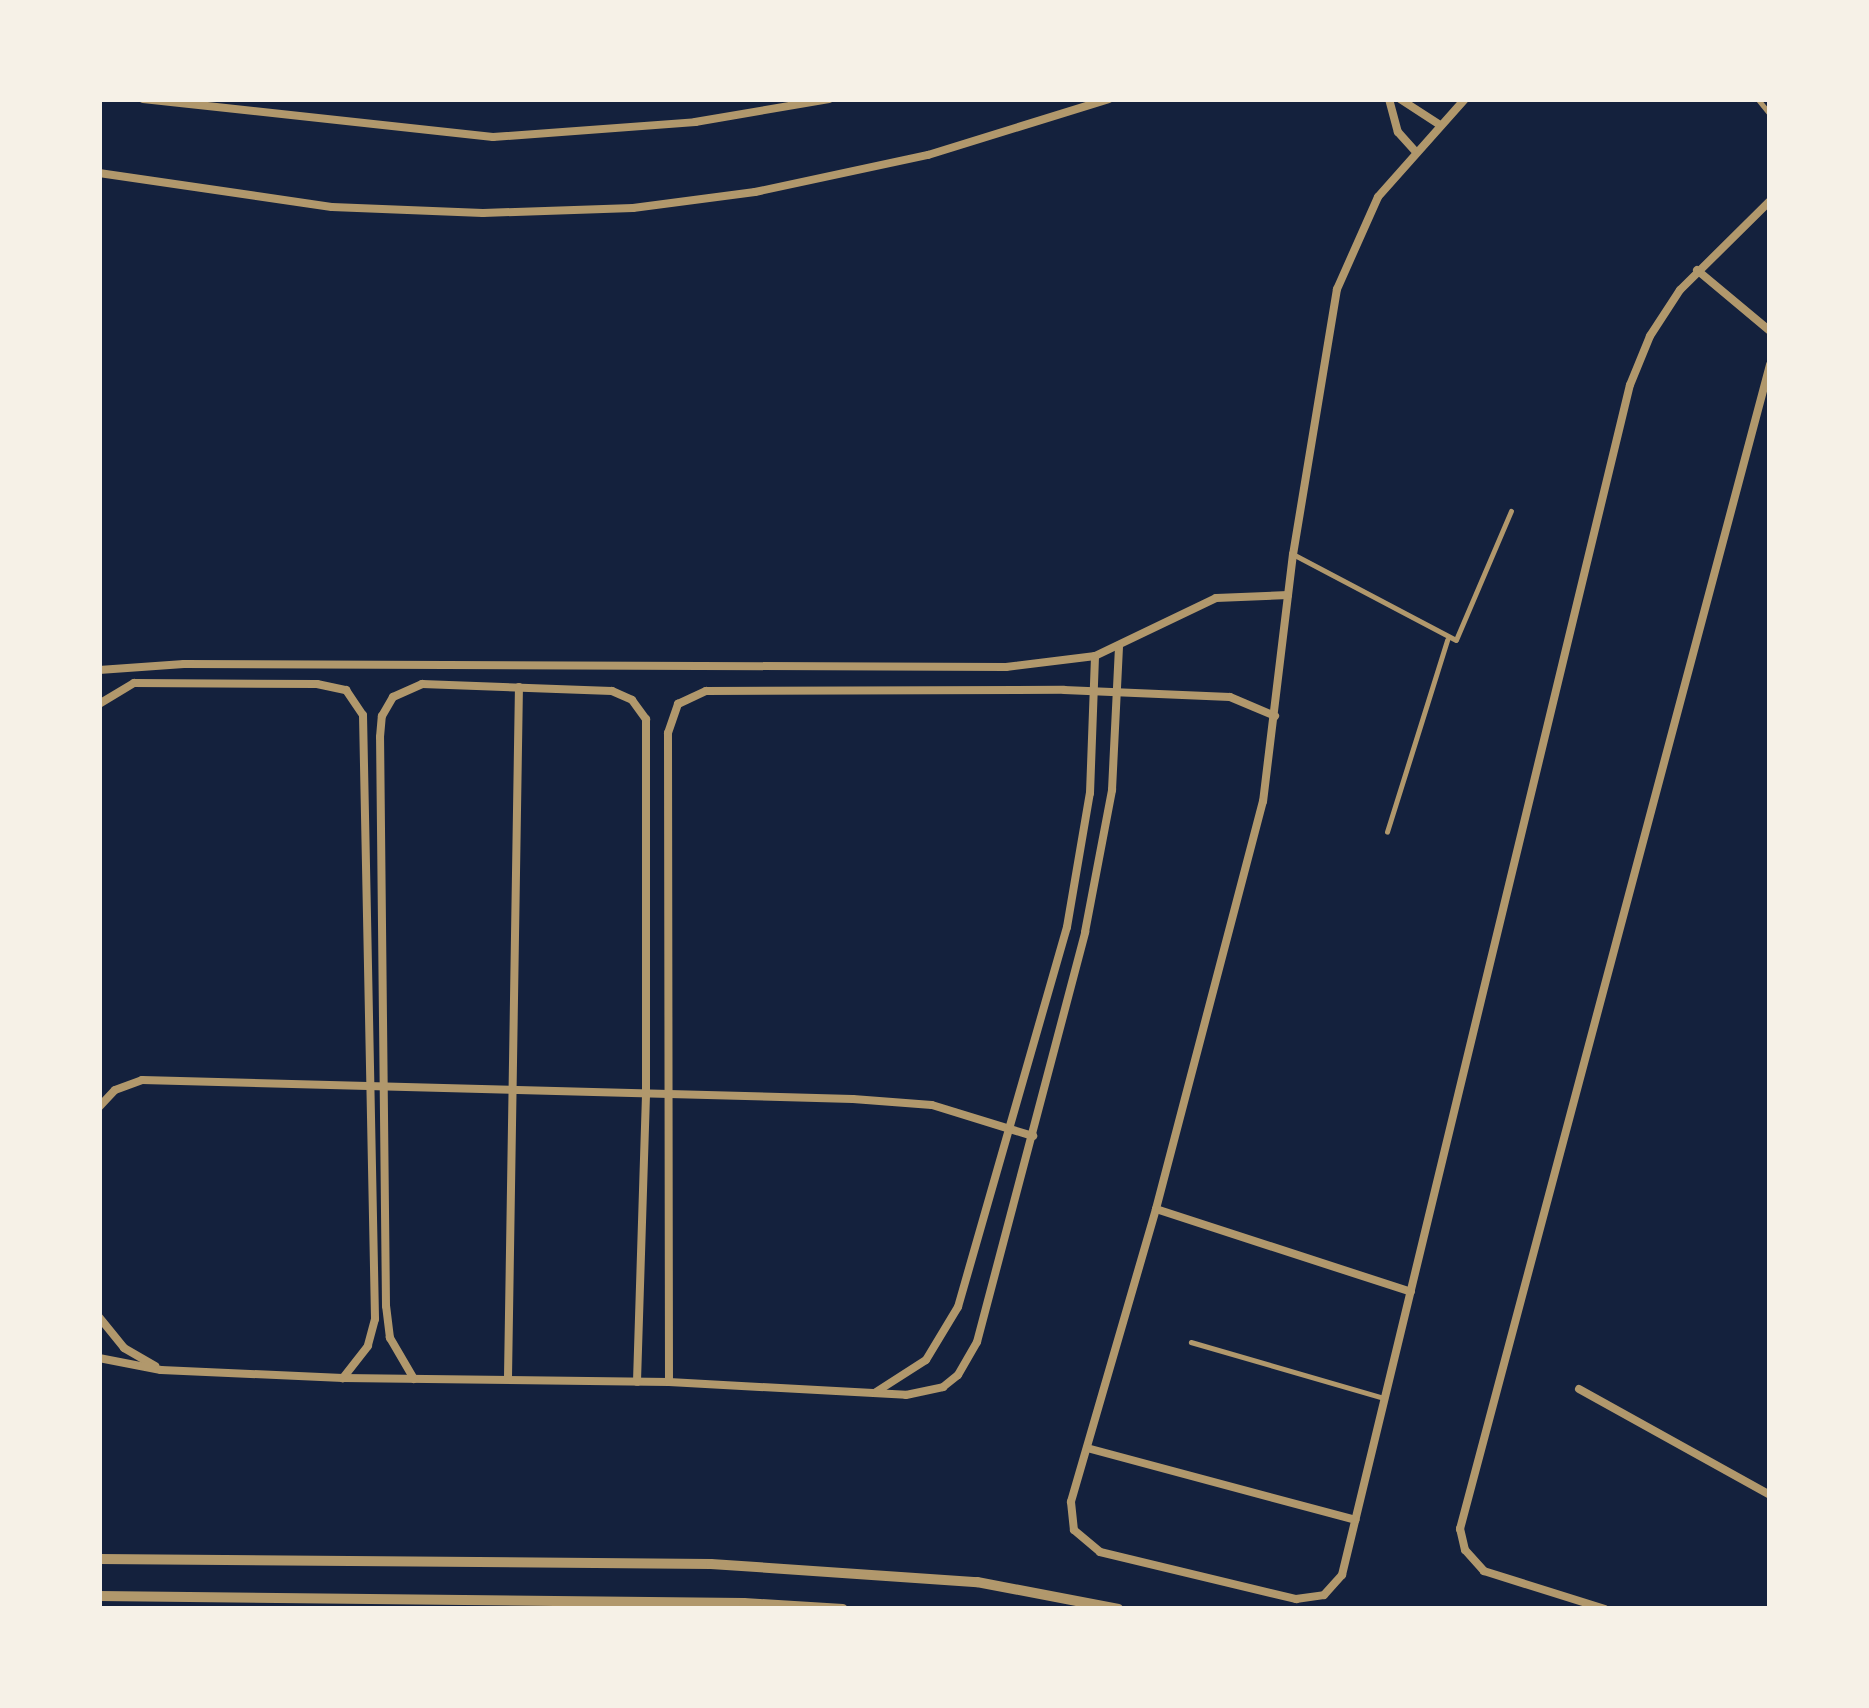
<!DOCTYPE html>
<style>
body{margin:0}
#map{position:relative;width:1869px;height:1708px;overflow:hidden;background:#14213d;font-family:"PT Serif",serif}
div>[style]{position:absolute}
.service>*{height:4.5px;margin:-2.25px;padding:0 2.25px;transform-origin:2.25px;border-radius:2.25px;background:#b1986c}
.minor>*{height:8px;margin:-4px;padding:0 4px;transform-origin:4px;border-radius:4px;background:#b1986c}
.tertiary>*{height:10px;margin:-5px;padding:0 5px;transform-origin:5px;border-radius:5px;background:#b1986c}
span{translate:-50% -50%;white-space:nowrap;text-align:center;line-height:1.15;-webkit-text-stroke:12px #f6f1e7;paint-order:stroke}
.frame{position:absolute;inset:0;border:102px solid #f6f1e7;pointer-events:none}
</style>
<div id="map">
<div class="service">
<i style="left:1758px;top:99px;width:19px;rotate:51deg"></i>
<i style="left:1293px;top:554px;width:184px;rotate:27.8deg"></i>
<i style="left:1456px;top:640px;width:140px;rotate:-66.9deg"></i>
<i style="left:1387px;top:832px;width:201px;rotate:-72.6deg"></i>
<i style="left:1191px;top:1342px;width:201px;rotate:16.2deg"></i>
</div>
<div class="minor">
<i style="left:143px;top:99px;width:352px;rotate:6.2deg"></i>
<i style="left:493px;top:137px;width:203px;rotate:-4.2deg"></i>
<i style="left:695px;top:122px;width:136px;rotate:-9.7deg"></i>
<i style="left:1389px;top:99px;width:34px;rotate:75deg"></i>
<i style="left:1398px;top:132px;width:25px;rotate:48deg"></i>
<i style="left:1400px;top:99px;width:48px;rotate:33deg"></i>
<i style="left:1465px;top:99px;width:131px;rotate:131.6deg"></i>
<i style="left:1378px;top:197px;width:101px;rotate:114deg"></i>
<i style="left:1337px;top:289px;width:269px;rotate:99.4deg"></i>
<i style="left:1293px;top:554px;width:249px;rotate:96.9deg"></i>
<i style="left:1263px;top:801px;width:422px;rotate:104.7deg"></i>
<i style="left:1156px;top:1209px;width:305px;rotate:106.2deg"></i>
<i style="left:1071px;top:1502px;width:28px;rotate:84deg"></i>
<i style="left:1074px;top:1530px;width:34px;rotate:40deg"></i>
<i style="left:1100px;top:1552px;width:202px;rotate:13.5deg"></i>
<i style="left:1296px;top:1599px;width:28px;rotate:-8deg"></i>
<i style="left:1324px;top:1595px;width:27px;rotate:-48deg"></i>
<i style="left:1342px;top:1575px;width:1224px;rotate:-76.4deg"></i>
<i style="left:1630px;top:385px;width:53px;rotate:-67.8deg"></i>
<i style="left:1650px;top:336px;width:55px;rotate:-56.9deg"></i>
<i style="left:1680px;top:290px;width:127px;rotate:-44.7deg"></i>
<i style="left:99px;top:173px;width:235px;rotate:8.3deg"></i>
<i style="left:332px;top:207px;width:151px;rotate:2.3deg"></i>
<i style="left:483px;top:213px;width:150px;rotate:-1.9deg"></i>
<i style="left:633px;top:208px;width:123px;rotate:-7.5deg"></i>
<i style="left:755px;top:192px;width:177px;rotate:-12.1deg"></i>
<i style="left:928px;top:155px;width:189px;rotate:-17.2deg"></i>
<i style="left:1697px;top:270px;width:95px;rotate:39.9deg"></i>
<i style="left:99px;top:670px;width:85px;rotate:-4deg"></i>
<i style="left:184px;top:664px;width:822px;rotate:0.21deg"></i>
<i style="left:1006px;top:667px;width:90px;rotate:-7deg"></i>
<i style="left:1095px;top:656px;width:134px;rotate:-25.6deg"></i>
<i style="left:1216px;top:598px;width:72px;rotate:-2.4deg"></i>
<i style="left:99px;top:704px;width:41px;rotate:-31deg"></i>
<i style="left:134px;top:683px;width:183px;rotate:0.3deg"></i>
<i style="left:317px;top:684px;width:30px;rotate:12deg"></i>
<i style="left:346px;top:690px;width:30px;rotate:56deg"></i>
<i style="left:363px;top:715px;width:604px;rotate:88.86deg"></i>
<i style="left:375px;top:1319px;width:28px;rotate:105deg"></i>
<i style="left:368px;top:1346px;width:41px;rotate:128deg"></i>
<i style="left:99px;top:1107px;width:23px;rotate:-47deg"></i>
<i style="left:115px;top:1090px;width:29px;rotate:-20deg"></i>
<i style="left:142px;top:1080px;width:711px;rotate:1.53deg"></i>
<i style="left:853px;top:1099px;width:79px;rotate:4.3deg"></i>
<i style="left:932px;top:1105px;width:106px;rotate:17.1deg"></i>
<i style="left:1156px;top:1209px;width:268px;rotate:18deg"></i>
<i style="left:99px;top:1317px;width:40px;rotate:51deg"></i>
<i style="left:124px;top:1348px;width:36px;rotate:30deg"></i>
<i style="left:99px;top:1358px;width:63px;rotate:11deg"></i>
<i style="left:161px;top:1370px;width:182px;rotate:2.5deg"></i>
<i style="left:343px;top:1378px;width:326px;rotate:0.7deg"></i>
<i style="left:669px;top:1382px;width:237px;rotate:3.1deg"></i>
<i style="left:906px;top:1395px;width:38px;rotate:-12deg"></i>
<i style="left:943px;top:1387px;width:19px;rotate:-39deg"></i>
<i style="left:958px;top:1375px;width:38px;rotate:-60deg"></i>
<i style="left:977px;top:1342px;width:424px;rotate:-75.2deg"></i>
<i style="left:1085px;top:932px;width:145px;rotate:-79.2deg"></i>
<i style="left:1112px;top:790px;width:143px;rotate:-87.2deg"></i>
<i style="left:508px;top:1377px;width:690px;rotate:-89.09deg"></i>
<i style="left:414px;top:1379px;width:48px;rotate:-120.3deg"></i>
<i style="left:390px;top:1338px;width:32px;rotate:-97deg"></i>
<i style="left:386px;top:1306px;width:569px;rotate:-90.6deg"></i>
<i style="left:380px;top:737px;width:21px;rotate:-85deg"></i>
<i style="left:382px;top:716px;width:22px;rotate:-60deg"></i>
<i style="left:393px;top:697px;width:32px;rotate:-24deg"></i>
<i style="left:422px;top:684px;width:190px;rotate:2.1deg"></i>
<i style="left:612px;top:691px;width:22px;rotate:24deg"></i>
<i style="left:632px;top:700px;width:24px;rotate:54deg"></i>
<i style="left:646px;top:719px;width:376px;rotate:90deg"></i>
<i style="left:646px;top:1095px;width:287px;rotate:91.8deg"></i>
<i style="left:669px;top:1382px;width:649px;rotate:-90.09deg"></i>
<i style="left:668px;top:733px;width:31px;rotate:-71deg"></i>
<i style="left:678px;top:704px;width:31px;rotate:-25deg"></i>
<i style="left:706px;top:691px;width:358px;rotate:-0.2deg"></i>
<i style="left:1064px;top:690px;width:166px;rotate:2.4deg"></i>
<i style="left:1230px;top:697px;width:49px;rotate:22.9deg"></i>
<i style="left:1579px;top:1389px;width:218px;rotate:29deg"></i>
<i style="left:876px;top:1392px;width:59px;rotate:-32.6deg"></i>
<i style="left:926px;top:1360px;width:62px;rotate:-58.9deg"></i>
<i style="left:958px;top:1307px;width:395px;rotate:-74deg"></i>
<i style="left:1067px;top:927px;width:136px;rotate:-80.3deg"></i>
<i style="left:1090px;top:793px;width:137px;rotate:-87.9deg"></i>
<i style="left:1087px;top:1448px;width:278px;rotate:15deg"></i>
<i style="left:1605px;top:1609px;width:127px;rotate:-162.6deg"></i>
<i style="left:1484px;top:1571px;width:28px;rotate:-132deg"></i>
<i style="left:1465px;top:1550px;width:22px;rotate:-103deg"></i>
<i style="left:1460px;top:1529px;width:1205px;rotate:-75.09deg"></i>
</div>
<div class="tertiary">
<i style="left:99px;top:1559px;width:612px;rotate:0.47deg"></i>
<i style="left:711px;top:1564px;width:267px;rotate:3.9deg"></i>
<i style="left:977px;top:1582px;width:144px;rotate:10.8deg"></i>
<i style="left:99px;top:1596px;width:645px;rotate:0.62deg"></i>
<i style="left:744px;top:1603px;width:99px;rotate:3.5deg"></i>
</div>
<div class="frame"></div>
</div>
